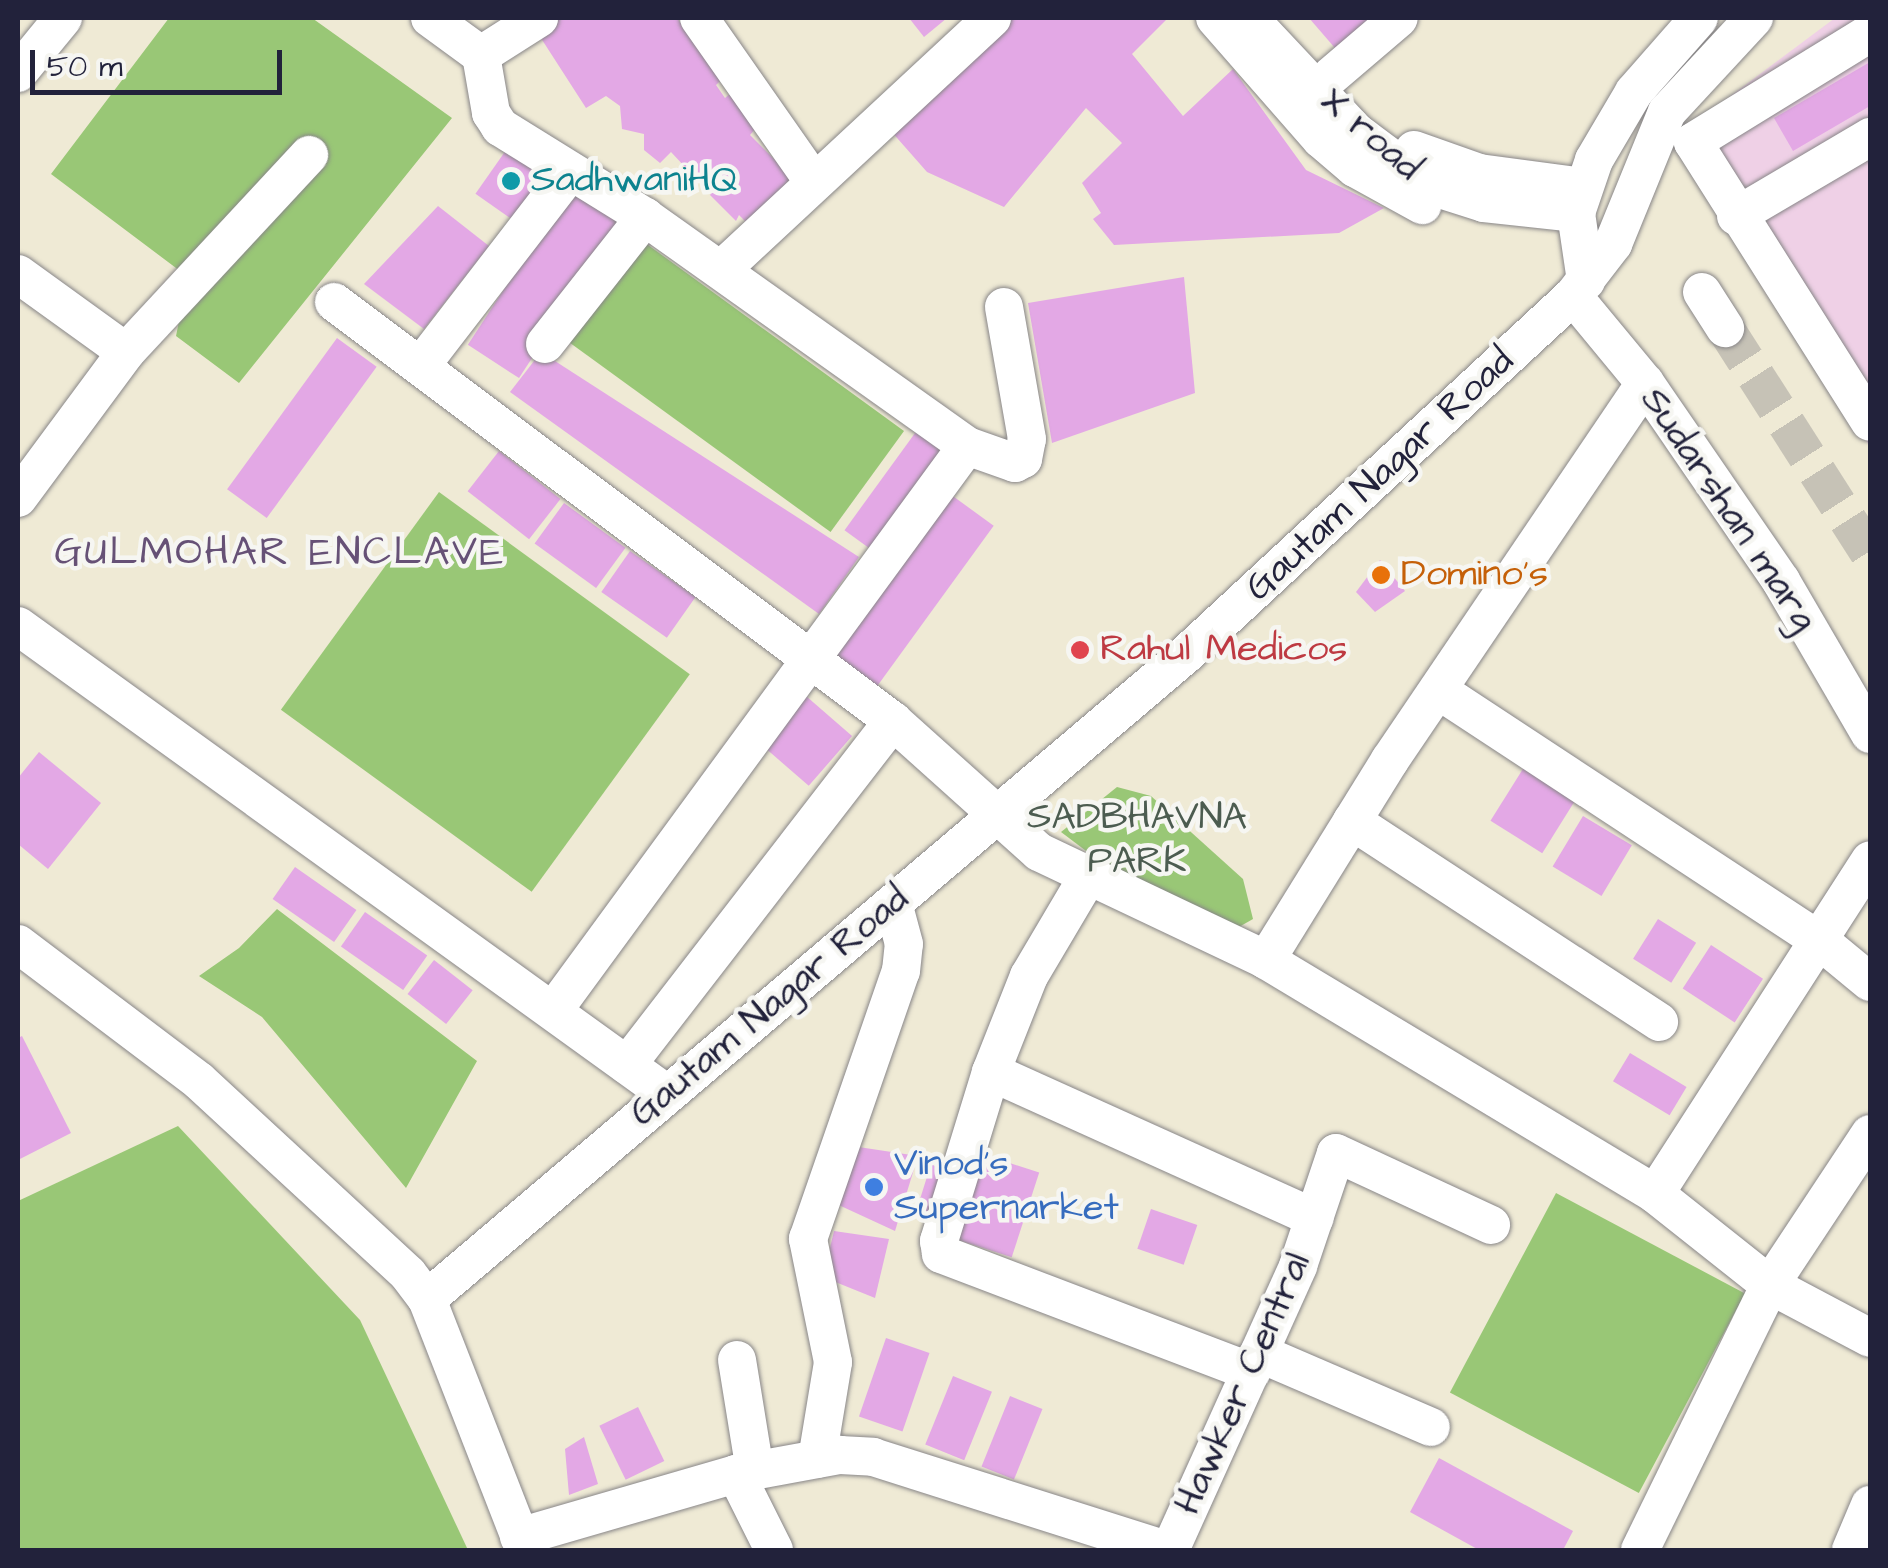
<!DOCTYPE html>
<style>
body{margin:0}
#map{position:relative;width:1888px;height:1568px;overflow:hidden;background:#efead5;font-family:"Architects Daughter",sans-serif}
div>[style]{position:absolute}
.built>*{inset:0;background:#efd0e6}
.green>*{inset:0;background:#99c776;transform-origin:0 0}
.building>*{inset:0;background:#e3a8e5;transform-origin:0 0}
.minor-tunnel>*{height:38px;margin-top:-19px;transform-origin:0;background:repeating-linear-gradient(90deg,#c6c2b6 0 38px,transparent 0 57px)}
.roads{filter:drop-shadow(0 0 2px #888688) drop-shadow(0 0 2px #888688)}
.minor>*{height:38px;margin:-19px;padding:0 19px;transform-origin:19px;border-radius:19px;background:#fff}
.dots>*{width:28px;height:28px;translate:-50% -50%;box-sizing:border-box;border:5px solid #f6f6f2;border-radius:50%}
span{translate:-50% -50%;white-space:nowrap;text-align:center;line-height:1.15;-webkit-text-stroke:9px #f6f6f2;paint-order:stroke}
.street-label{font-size:38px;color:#22223b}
.culture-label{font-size:38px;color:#0d838f}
.left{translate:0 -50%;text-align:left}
.food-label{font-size:38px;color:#c56008}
.health-label{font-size:38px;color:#be3a42}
.park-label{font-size:38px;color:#4c5c50}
.shop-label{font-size:38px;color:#366cbe}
.neighbourhood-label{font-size:40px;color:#665176;letter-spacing:2.5px}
.frame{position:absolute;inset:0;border:20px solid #22223b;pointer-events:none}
.scale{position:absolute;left:30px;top:50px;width:252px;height:45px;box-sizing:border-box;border:5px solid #22223b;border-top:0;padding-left:12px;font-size:30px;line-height:35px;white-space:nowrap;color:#22223b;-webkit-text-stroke:8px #f6f6f2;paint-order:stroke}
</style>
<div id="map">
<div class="built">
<i style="clip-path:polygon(1835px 18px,1870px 18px,1870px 447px,1677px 136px)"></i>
</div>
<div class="green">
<i style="clip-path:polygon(169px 18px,312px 18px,452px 118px,239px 383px,176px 336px,188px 277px,51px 174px)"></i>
<i style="left:633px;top:234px;width:335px;height:125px;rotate:36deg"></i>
<i style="left:439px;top:492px;width:310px;height:269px;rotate:36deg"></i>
<i style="clip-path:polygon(1117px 787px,1151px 796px,1243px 879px,1253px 919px,1209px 944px,1061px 832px)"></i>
<i style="clip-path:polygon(277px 909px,477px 1061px,406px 1188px,262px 1017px,199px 976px,239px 948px)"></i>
<i style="clip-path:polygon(178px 1126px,360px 1320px,468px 1550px,18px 1550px,18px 1201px)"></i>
<i style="left:1556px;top:1193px;width:214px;height:226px;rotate:28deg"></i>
</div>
<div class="building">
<i style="clip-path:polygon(560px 18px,677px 18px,722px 79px,716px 85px,725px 98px,732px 92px,756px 128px,750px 135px,792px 177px,748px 224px,739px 215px,736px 221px,710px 195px,714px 189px,705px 179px,700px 183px,671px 152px,660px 163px,644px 150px,644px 134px,622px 129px,620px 106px,606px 96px,586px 108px,537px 32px)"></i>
<i style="clip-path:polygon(909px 18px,947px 18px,924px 37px)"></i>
<i style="clip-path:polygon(1006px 18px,1168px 18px,1132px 54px,1183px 116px,1233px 69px,1306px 170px,1384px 208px,1339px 233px,1114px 245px,1093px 219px,1101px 213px,1082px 183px,1122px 143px,1086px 108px,1004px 207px,927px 172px,883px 122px)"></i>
<i style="clip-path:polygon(1309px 18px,1382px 18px,1341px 55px)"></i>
<i style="clip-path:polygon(1870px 62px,1870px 106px,1793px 151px,1774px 118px)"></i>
<i style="left:511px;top:143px;width:47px;height:62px;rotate:35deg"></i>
<i style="left:573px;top:183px;width:61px;height:193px;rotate:33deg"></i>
<i style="clip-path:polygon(438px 206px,489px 246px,424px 329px,364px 284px)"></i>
<i style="clip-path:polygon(1184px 277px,1195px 393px,1052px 443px,1028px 303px)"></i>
<i style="left:337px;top:338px;width:49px;height:187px;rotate:36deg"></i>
<i style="clip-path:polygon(541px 352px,859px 557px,819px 614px,510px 392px)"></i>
<i style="left:918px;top:429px;width:37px;height:125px;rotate:36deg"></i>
<i style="left:499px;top:451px;width:78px;height:51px;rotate:38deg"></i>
<i style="left:950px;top:494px;width:54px;height:199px;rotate:36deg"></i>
<i style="left:564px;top:503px;width:76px;height:50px;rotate:36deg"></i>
<i style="left:630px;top:551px;width:80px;height:50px;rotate:35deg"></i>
<i style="clip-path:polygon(1380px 560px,1405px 591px,1375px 612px,1356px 592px)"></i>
<i style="left:806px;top:696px;width:61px;height:66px;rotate:41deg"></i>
<i style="clip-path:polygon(39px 752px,101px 803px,48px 869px,18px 844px,18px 778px)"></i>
<i style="left:1526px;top:764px;width:61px;height:67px;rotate:32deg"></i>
<i style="left:1583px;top:816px;width:57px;height:59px;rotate:31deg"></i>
<i style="left:295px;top:867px;width:75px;height:39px;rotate:35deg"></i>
<i style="left:365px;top:912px;width:76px;height:42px;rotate:35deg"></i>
<i style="left:1658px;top:919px;width:45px;height:47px;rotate:32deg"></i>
<i style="left:1711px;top:945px;width:62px;height:52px;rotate:33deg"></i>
<i style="left:434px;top:960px;width:49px;height:43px;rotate:38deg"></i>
<i style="clip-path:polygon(22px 1036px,71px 1133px,18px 1160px,18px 1038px)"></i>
<i style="left:1630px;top:1053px;width:66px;height:33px;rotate:31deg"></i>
<i style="clip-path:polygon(852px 1146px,918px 1156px,895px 1231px,830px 1201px)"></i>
<i style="left:985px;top:1155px;width:57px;height:89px;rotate:18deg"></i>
<i style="clip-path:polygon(931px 1164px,949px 1174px,934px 1216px,916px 1212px)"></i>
<i style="left:1151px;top:1209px;width:49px;height:42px;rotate:19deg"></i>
<i style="clip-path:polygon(834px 1231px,889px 1239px,875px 1298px,823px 1277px)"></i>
<i style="left:886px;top:1338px;width:46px;height:83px;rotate:19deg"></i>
<i style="left:953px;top:1376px;width:42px;height:74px;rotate:22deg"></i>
<i style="left:1010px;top:1396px;width:35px;height:76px;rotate:22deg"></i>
<i style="left:638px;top:1407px;width:60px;height:43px;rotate:64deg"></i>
<i style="clip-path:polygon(584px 1437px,598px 1484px,569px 1495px,565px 1449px)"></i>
<i style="clip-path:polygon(1439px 1458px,1573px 1531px,1563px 1550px,1479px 1550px,1410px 1512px)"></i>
</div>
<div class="minor-tunnel">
<i style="left:1725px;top:328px;width:269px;rotate:57.4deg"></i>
</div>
<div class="roads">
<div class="minor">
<i style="left:430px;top:18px;width:63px;rotate:36deg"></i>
<i style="left:481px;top:55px;width:59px;rotate:80.2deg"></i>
<i style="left:491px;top:113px;width:17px;rotate:57deg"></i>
<i style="left:500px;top:127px;width:171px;rotate:31.8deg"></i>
<i style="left:645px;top:217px;width:395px;rotate:35.4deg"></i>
<i style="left:967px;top:446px;width:51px;rotate:19.5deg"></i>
<i style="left:1015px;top:463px;width:9px;rotate:-27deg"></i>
<i style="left:1023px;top:459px;width:20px;rotate:-79deg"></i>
<i style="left:1027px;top:439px;width:134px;rotate:-99.9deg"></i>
<i style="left:699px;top:18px;width:200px;rotate:55deg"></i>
<i style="left:1215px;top:18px;width:161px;rotate:48.8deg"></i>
<i style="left:1321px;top:139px;width:45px;rotate:40.5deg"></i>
<i style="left:1355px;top:168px;width:77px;rotate:28.9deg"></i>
<i style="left:1249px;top:18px;width:156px;rotate:46.8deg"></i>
<i style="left:1356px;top:132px;width:89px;rotate:36.7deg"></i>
<i style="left:1427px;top:185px;width:60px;rotate:17.5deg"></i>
<i style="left:1484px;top:203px;width:93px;rotate:6.2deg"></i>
<i style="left:1870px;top:33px;width:208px;rotate:148.4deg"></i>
<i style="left:1693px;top:142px;width:331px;rotate:57.7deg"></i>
<i style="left:481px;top:55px;width:69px;rotate:-32.5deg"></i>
<i style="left:18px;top:73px;width:71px;rotate:-50.7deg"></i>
<i style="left:1331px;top:76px;width:89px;rotate:-40.5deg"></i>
<i style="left:1414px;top:150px;width:69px;rotate:19.5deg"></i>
<i style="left:1479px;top:173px;width:106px;rotate:7.6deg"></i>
<i style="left:1736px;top:216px;width:156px;rotate:-30.5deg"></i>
<i style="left:721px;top:270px;width:370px;rotate:-42.9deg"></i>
<i style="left:18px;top:274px;width:133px;rotate:35.8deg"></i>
<i style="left:1586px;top:281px;width:69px;rotate:-98.4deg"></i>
<i style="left:1576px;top:213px;width:56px;rotate:-71.2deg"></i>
<i style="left:1594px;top:160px;width:79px;rotate:-59.5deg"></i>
<i style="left:1634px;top:92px;width:98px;rotate:-48.7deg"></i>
<i style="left:1702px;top:292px;width:43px;rotate:57.4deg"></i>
<i style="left:1573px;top:296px;width:113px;rotate:50.4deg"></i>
<i style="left:1645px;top:383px;width:240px;rotate:55.5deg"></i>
<i style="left:1781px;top:581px;width:177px;rotate:59.8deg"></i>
<i style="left:334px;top:302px;width:699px;rotate:36.85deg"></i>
<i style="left:893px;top:721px;width:196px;rotate:41.9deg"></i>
<i style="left:1039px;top:852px;width:251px;rotate:25.4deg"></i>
<i style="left:1266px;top:960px;width:235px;rotate:-58.2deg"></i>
<i style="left:1390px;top:760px;width:455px;rotate:-55.9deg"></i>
<i style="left:545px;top:344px;width:162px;rotate:-51.8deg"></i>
<i style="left:423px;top:363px;width:242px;rotate:-52.4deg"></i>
<i style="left:18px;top:498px;width:182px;rotate:-53.5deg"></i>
<i style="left:126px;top:352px;width:269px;rotate:-47.1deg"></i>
<i style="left:18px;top:626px;width:800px;rotate:35.8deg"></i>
<i style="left:1438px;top:690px;width:456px;rotate:33.3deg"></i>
<i style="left:1819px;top:940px;width:66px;rotate:39.5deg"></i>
<i style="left:1352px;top:821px;width:367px;rotate:33.2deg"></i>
<i style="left:1087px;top:878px;width:114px;rotate:120.6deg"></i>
<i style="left:1029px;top:976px;width:103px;rotate:111.6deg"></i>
<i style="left:991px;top:1072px;width:177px;rotate:107.1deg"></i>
<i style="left:939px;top:1241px;width:13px;rotate:81deg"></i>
<i style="left:941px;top:1254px;width:332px;rotate:20.8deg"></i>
<i style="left:18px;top:944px;width:227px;rotate:37.1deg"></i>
<i style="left:199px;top:1081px;width:284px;rotate:42.7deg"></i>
<i style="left:408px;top:1274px;width:31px;rotate:53deg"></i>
<i style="left:427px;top:1299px;width:269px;rotate:68.7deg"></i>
<i style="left:1266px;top:960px;width:454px;rotate:31deg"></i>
<i style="left:1655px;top:1194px;width:147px;rotate:38.4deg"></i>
<i style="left:1770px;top:1285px;width:113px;rotate:27.9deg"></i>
<i style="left:553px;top:1011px;width:700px;rotate:-53.77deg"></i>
<i style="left:627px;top:1065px;width:435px;rotate:-52.3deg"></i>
<i style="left:991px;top:1072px;width:355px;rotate:24.3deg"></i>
<i style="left:1655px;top:1194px;width:397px;rotate:-57.2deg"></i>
<i style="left:427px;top:1299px;width:992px;rotate:-40.34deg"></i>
<i style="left:1183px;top:657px;width:531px;rotate:-42.79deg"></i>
<i style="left:1573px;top:296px;width:66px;rotate:-52.4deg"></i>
<i style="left:1613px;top:244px;width:143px;rotate:-67.8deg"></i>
<i style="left:1667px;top:112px;width:128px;rotate:-47.2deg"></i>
<i style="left:1259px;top:1353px;width:187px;rotate:23.3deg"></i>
<i style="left:737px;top:1360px;width:112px;rotate:80.8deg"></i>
<i style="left:817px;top:1459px;width:98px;rotate:-80.6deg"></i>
<i style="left:833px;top:1362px;width:126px;rotate:-101.5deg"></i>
<i style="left:808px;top:1239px;width:284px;rotate:-70.9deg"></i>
<i style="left:901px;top:971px;width:27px;rotate:-84deg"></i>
<i style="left:904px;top:944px;width:42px;rotate:-105deg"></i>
<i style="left:736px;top:1474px;width:85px;rotate:63.4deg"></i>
<i style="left:519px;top:1537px;width:226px;rotate:-16.2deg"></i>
<i style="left:736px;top:1474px;width:106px;rotate:-10.4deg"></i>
<i style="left:840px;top:1455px;width:33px;rotate:3deg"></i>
<i style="left:873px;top:1457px;width:308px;rotate:17.6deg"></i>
<i style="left:1170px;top:1550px;width:312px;rotate:-65.7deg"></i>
<i style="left:1298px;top:1266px;width:119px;rotate:-71.4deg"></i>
<i style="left:1336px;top:1153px;width:171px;rotate:24.9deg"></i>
<i style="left:1640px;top:1550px;width:295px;rotate:-63.9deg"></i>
<i style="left:1770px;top:1285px;width:181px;rotate:-56.5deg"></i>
<i style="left:1851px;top:1550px;width:49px;rotate:-67.1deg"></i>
</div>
</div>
<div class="dots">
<i style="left:511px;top:181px;background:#0f9aa8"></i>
<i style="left:1381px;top:575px;background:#e8710a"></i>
<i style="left:1080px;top:650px;background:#e0444e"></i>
<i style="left:874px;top:1187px;background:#3f7fe0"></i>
</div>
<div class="street-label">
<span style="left:1370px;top:135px;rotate:41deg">X road</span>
<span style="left:1380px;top:475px;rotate:-43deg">Gautam Nagar Road</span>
<span style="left:1728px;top:510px;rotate:56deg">Sudarshan marg</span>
<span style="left:770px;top:1007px;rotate:-40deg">Gautam Nagar Road</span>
<span style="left:1244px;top:1384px;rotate:-66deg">Hawker Central</span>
</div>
<div class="culture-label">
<span class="left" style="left:531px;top:181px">SadhwaniHQ</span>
</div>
<div class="food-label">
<span class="left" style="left:1401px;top:575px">Domino's</span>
</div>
<div class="health-label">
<span class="left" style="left:1100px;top:650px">Rahul Medicos</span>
</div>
<div class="park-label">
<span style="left:1137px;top:840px">SADBHAVNA<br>PARK</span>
</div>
<div class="shop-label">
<span class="left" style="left:894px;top:1187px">Vinod's<br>Supernarket</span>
</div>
<div class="neighbourhood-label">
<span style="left:280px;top:553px">GULMOHAR ENCLAVE</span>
</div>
<div class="frame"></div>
<div class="scale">50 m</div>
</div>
